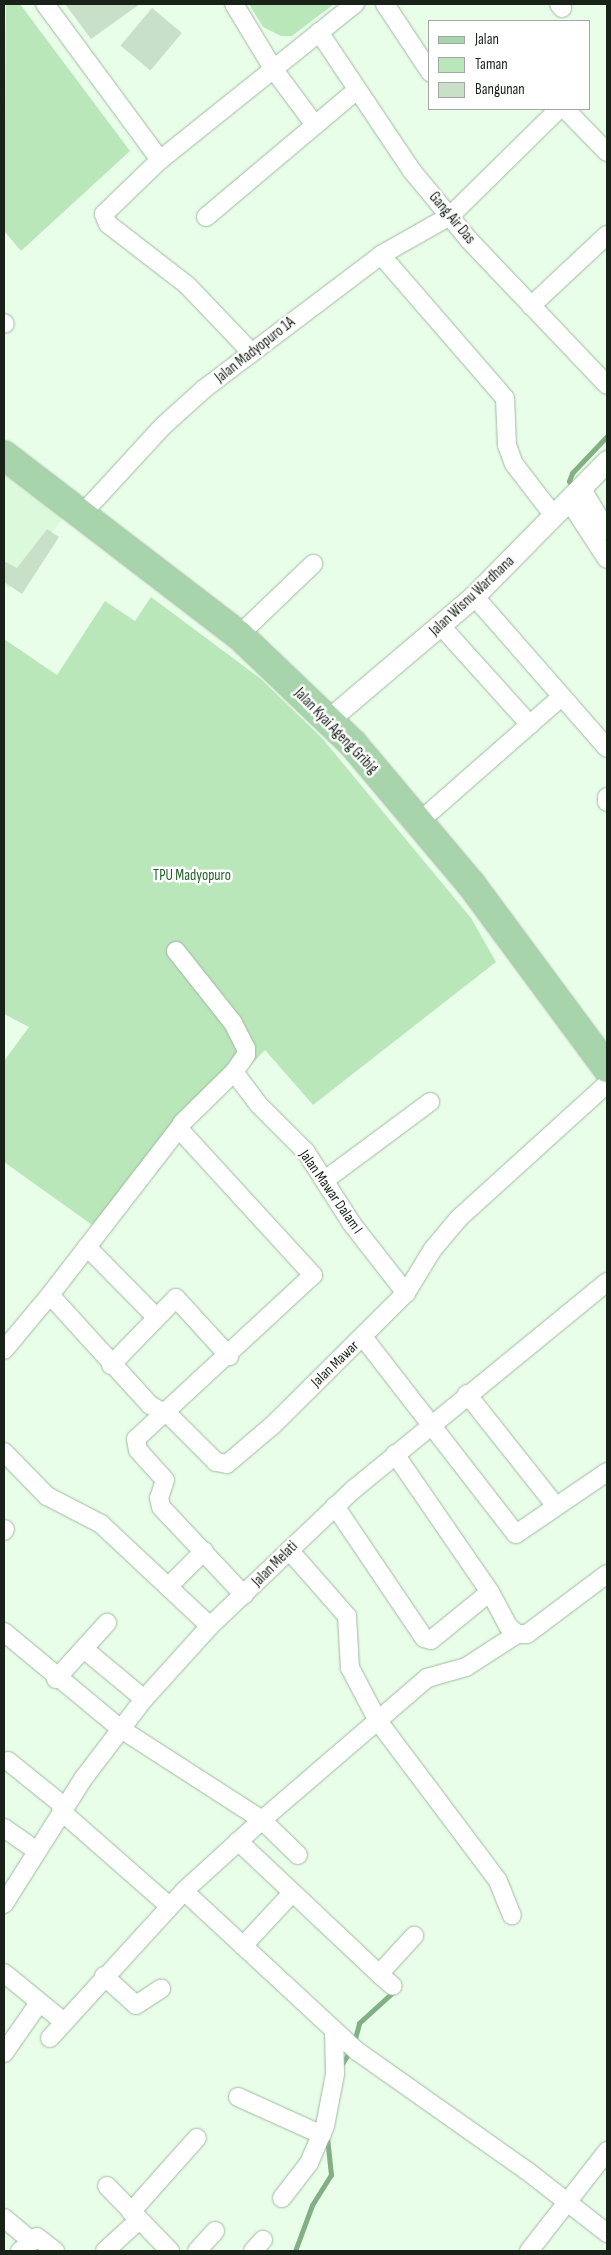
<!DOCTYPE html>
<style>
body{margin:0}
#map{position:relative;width:611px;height:2255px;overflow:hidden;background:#e9fee9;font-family:"Sofia Sans Condensed",sans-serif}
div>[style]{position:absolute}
.built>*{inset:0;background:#dafadb}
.green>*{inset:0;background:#bae7ba}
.stream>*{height:5px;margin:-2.5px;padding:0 2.5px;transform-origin:2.5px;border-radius:2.5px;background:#82af84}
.building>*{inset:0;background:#c7e0c7;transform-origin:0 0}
.roads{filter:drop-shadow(0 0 1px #a0b9a1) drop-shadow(0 0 1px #a0b9a1)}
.minor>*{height:18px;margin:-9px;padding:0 9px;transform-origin:9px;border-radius:9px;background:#fff}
.tertiary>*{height:21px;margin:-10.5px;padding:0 10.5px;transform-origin:10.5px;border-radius:10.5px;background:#fff}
.primary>*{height:28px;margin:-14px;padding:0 14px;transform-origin:14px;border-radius:14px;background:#a7d4aa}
span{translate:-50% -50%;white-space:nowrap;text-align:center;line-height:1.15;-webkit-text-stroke:5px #fff;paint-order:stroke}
.street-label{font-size:15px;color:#182218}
.park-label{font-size:15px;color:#226029}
.frame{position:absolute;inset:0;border:5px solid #182218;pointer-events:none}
.legend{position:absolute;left:428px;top:20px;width:162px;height:90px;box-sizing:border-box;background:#fff;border:1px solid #a3a7a3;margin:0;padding:6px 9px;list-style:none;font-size:15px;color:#182218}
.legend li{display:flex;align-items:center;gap:10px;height:25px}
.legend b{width:25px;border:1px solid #a3a7a3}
</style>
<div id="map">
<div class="built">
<i style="clip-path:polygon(4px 469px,65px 516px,9px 588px,4px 585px)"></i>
</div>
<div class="green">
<i style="clip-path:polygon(6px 4px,20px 4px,130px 151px,21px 251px,4px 231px)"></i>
<i style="clip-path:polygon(249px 4px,334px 4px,292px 36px,281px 36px,263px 27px)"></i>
<i style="clip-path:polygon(151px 597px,261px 679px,322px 738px,471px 918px,496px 962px,313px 1105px,265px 1050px,95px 1227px,4px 1162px,4px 1061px,29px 1027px,4px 1014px,4px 639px,57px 675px,105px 601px,135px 621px)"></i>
</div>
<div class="stream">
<i style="left:574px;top:489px;width:9px;rotate:-122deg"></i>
<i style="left:569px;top:481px;width:9px;rotate:-69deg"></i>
<i style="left:572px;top:473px;width:51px;rotate:-46.6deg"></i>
<i style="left:340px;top:2067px;width:25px;rotate:-58deg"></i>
<i style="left:353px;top:2046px;width:24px;rotate:-75deg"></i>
<i style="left:359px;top:2023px;width:47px;rotate:-42.4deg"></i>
<i style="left:295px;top:2251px;width:49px;rotate:-69.7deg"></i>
<i style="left:312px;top:2205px;width:36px;rotate:-58deg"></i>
<i style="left:331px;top:2175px;width:38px;rotate:-96deg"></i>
</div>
<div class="building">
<i style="clip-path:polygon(65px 4px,140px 4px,91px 39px)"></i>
<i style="left:152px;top:8px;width:39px;height:49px;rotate:40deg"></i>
<i style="clip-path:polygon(47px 529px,59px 537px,22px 594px,4px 582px,4px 561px,17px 568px)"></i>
</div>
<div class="roads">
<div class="minor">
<i style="left:45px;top:4px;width:194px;rotate:53.6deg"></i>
<i style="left:234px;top:4px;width:77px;rotate:58.8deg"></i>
<i style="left:274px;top:70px;width:69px;rotate:53.3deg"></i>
<i style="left:385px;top:4px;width:82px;rotate:56.5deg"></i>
<i style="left:559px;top:4px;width:5px;rotate:53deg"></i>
<i style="left:319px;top:32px;width:167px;rotate:56.2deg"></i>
<i style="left:412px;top:171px;width:89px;rotate:50.4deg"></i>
<i style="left:469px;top:240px;width:200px;rotate:46.4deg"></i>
<i style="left:565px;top:109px;width:60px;rotate:45.7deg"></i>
<i style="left:206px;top:217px;width:197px;rotate:-40.1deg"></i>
<i style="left:381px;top:255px;width:189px;rotate:49.1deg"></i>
<i style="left:505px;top:398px;width:47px;rotate:87.6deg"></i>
<i style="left:507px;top:445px;width:20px;rotate:70deg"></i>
<i style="left:514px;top:464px;width:66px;rotate:52.4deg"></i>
<i style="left:531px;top:306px;width:104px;rotate:-43.1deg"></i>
<i style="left:4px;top:323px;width:1px;rotate:45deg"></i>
<i style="left:251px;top:352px;width:93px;rotate:-133.7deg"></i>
<i style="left:187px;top:285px;width:100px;rotate:-142.3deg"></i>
<i style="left:108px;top:224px;width:11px;rotate:-112deg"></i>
<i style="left:104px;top:214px;width:78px;rotate:-44deg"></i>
<i style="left:160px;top:160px;width:250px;rotate:-38.7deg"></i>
<i style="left:582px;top:489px;width:49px;rotate:59.2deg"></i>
<i style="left:569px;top:501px;width:69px;rotate:56.8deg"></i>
<i style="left:83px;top:513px;width:117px;rotate:-47.4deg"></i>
<i style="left:162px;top:427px;width:57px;rotate:-42.1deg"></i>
<i style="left:204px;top:389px;width:222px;rotate:-37.1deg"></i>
<i style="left:381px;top:255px;width:79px;rotate:-29.5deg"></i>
<i style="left:450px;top:216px;width:153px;rotate:-44.5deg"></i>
<i style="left:474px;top:596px;width:202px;rotate:48.8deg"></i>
<i style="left:441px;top:626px;width:133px;rotate:48deg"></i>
<i style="left:239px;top:635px;width:103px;rotate:-43.8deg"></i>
<i style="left:607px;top:797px;width:5px;rotate:90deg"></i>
<i style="left:420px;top:821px;width:188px;rotate:-41.3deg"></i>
<i style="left:176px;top:951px;width:92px;rotate:51.6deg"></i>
<i style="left:233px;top:1023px;width:28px;rotate:63deg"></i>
<i style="left:246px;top:1048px;width:7px;rotate:90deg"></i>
<i style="left:246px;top:1055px;width:21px;rotate:125deg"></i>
<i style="left:234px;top:1072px;width:73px;rotate:135.6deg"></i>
<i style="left:182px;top:1123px;width:7px;rotate:106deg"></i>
<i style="left:180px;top:1130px;width:197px;rotate:47.5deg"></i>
<i style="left:313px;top:1275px;width:241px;rotate:137.2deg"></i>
<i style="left:136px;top:1439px;width:11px;rotate:80deg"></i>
<i style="left:138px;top:1450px;width:40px;rotate:48deg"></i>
<i style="left:165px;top:1480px;width:19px;rotate:108deg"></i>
<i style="left:159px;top:1498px;width:9px;rotate:77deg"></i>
<i style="left:161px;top:1507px;width:121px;rotate:46.7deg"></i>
<i style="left:234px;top:1072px;width:40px;rotate:53deg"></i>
<i style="left:258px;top:1104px;width:68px;rotate:45deg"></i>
<i style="left:306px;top:1152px;width:85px;rotate:57.4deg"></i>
<i style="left:352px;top:1224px;width:88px;rotate:52deg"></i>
<i style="left:325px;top:1180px;width:131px;rotate:-36.6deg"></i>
<i style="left:87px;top:1247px;width:98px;rotate:45.4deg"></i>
<i style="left:50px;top:1295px;width:211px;rotate:-52.3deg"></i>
<i style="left:363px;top:1337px;width:249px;rotate:52.2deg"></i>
<i style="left:516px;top:1534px;width:110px;rotate:-34.3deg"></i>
<i style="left:4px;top:1350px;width:72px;rotate:-50.1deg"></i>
<i style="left:50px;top:1295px;width:149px;rotate:47.7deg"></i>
<i style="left:150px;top:1405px;width:23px;rotate:29deg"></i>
<i style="left:170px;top:1416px;width:65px;rotate:45deg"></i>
<i style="left:216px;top:1462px;width:11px;rotate:10deg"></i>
<i style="left:227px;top:1464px;width:60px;rotate:-40.3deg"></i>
<i style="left:273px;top:1425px;width:187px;rotate:-44.8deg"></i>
<i style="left:406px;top:1293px;width:52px;rotate:-58.5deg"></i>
<i style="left:433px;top:1249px;width:40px;rotate:-50deg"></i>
<i style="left:459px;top:1218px;width:200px;rotate:-42.2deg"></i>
<i style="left:111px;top:1365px;width:93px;rotate:-45.9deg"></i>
<i style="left:176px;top:1298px;width:79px;rotate:47.6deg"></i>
<i style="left:467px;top:1394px;width:142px;rotate:51.6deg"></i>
<i style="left:4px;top:1452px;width:62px;rotate:45.7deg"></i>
<i style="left:47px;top:1496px;width:61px;rotate:27.4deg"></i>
<i style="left:101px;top:1524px;width:149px;rotate:43.1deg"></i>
<i style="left:395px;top:1454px;width:168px;rotate:55.5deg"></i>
<i style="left:490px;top:1592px;width:38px;rotate:62deg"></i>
<i style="left:508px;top:1626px;width:12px;rotate:42deg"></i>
<i style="left:517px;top:1634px;width:10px"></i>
<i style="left:527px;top:1634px;width:100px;rotate:-36.9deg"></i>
<i style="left:335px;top:1506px;width:159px;rotate:56deg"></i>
<i style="left:424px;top:1638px;width:7px;rotate:16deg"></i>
<i style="left:431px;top:1640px;width:76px;rotate:-39.1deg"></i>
<i style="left:4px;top:1531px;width:2px;rotate:-63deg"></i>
<i style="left:289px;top:1550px;width:88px;rotate:48.7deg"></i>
<i style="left:347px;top:1616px;width:52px;rotate:86.7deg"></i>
<i style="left:350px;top:1668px;width:60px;rotate:62.2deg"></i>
<i style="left:378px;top:1721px;width:200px;rotate:53.1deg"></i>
<i style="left:498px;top:1881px;width:37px;rotate:68deg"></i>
<i style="left:168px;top:1587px;width:51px;rotate:-45deg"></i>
<i style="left:4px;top:1632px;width:152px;rotate:39.7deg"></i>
<i style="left:121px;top:1729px;width:168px;rotate:32.8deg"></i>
<i style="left:262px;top:1820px;width:105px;rotate:137.7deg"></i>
<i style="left:184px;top:1891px;width:236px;rotate:42.8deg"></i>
<i style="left:357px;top:2051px;width:207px;rotate:35.2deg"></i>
<i style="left:526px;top:2170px;width:103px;rotate:37.9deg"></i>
<i style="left:84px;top:1649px;width:78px;rotate:39.8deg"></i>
<i style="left:56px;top:1679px;width:76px;rotate:-47.7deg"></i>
<i style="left:8px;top:1761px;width:73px;rotate:38.9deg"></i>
<i style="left:61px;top:1811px;width:144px;rotate:41.3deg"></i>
<i style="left:4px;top:1828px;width:40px;rotate:34.9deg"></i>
<i style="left:238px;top:1841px;width:194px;rotate:43.3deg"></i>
<i style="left:379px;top:1974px;width:52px;rotate:-47.4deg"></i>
<i style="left:298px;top:1855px;width:50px;rotate:-135.8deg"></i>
<i style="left:262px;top:1820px;width:218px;rotate:-40.7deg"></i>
<i style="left:427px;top:1678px;width:41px;rotate:-15.8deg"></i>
<i style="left:466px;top:1667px;width:61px;rotate:-32.9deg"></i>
<i style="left:4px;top:1904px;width:148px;rotate:-57.7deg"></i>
<i style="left:83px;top:1779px;width:101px;rotate:-52.7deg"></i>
<i style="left:144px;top:1699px;width:98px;rotate:-47.9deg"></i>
<i style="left:210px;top:1626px;width:199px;rotate:-43.6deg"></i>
<i style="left:354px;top:1489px;width:327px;rotate:-39.3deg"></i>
<i style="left:243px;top:1946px;width:72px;rotate:-47.2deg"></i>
<i style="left:4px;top:1973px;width:77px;rotate:39.2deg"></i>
<i style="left:379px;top:1974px;width:18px;rotate:41deg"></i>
<i style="left:104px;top:1976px;width:43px;rotate:42.2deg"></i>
<i style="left:136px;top:2005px;width:30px;rotate:-33deg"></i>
<i style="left:50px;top:2038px;width:199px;rotate:-47.6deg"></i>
<i style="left:4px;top:2053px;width:61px;rotate:-55deg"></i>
<i style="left:238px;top:2097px;width:92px;rotate:24.3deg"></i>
<i style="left:107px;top:2186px;width:91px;rotate:45.9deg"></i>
<i style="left:282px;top:2198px;width:44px;rotate:-52.4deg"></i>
<i style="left:309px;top:2163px;width:40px;rotate:-66.6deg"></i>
<i style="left:325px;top:2126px;width:53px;rotate:-79.1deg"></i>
<i style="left:335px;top:2074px;width:43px;rotate:-91.3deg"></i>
<i style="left:131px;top:2212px;width:99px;rotate:-48.3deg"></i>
<i style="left:4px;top:2218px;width:35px;rotate:40deg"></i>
<i style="left:20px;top:2251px;width:22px;rotate:-39deg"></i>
<i style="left:37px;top:2237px;width:23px;rotate:38deg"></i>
<i style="left:105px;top:2251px;width:46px;rotate:-42.4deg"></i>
<i style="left:197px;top:2251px;width:27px;rotate:-48deg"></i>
<i style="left:253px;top:2251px;width:15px;rotate:-48deg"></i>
<i style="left:529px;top:2251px;width:127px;rotate:-52deg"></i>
</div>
<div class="tertiary">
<i style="left:328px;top:720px;width:192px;rotate:-40.3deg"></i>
<i style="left:474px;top:596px;width:190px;rotate:-45.4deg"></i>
</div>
<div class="primary">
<i style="left:4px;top:455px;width:296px;rotate:37.5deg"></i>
<i style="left:239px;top:635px;width:158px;rotate:43.7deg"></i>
<i style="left:353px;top:744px;width:183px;rotate:49.9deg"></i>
<i style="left:471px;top:884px;width:229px;rotate:53.5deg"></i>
</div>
</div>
<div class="street-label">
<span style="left:452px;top:218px;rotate:50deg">Gang Air Das</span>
<span style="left:255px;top:350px;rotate:-38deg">Jalan Madyopuro 1A</span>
<span style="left:472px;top:596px;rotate:-43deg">Jalan Wisnu Wardhana</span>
<span style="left:336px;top:731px;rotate:46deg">Jalan Kyai Ageng Gribig</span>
<span style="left:331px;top:1192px;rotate:55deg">Jalan Mawar Dalam I</span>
<span style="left:335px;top:1364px;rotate:-44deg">Jalan Mawar</span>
<span style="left:275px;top:1564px;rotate:-45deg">Jalan Melati</span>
</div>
<div class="park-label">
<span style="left:192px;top:876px">TPU Madyopuro</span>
</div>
<div class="frame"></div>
<ul class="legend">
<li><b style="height:6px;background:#a7d4aa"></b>Jalan</li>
<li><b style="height:14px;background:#bae7ba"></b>Taman</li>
<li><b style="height:14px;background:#c7e0c7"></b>Bangunan</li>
</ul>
</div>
